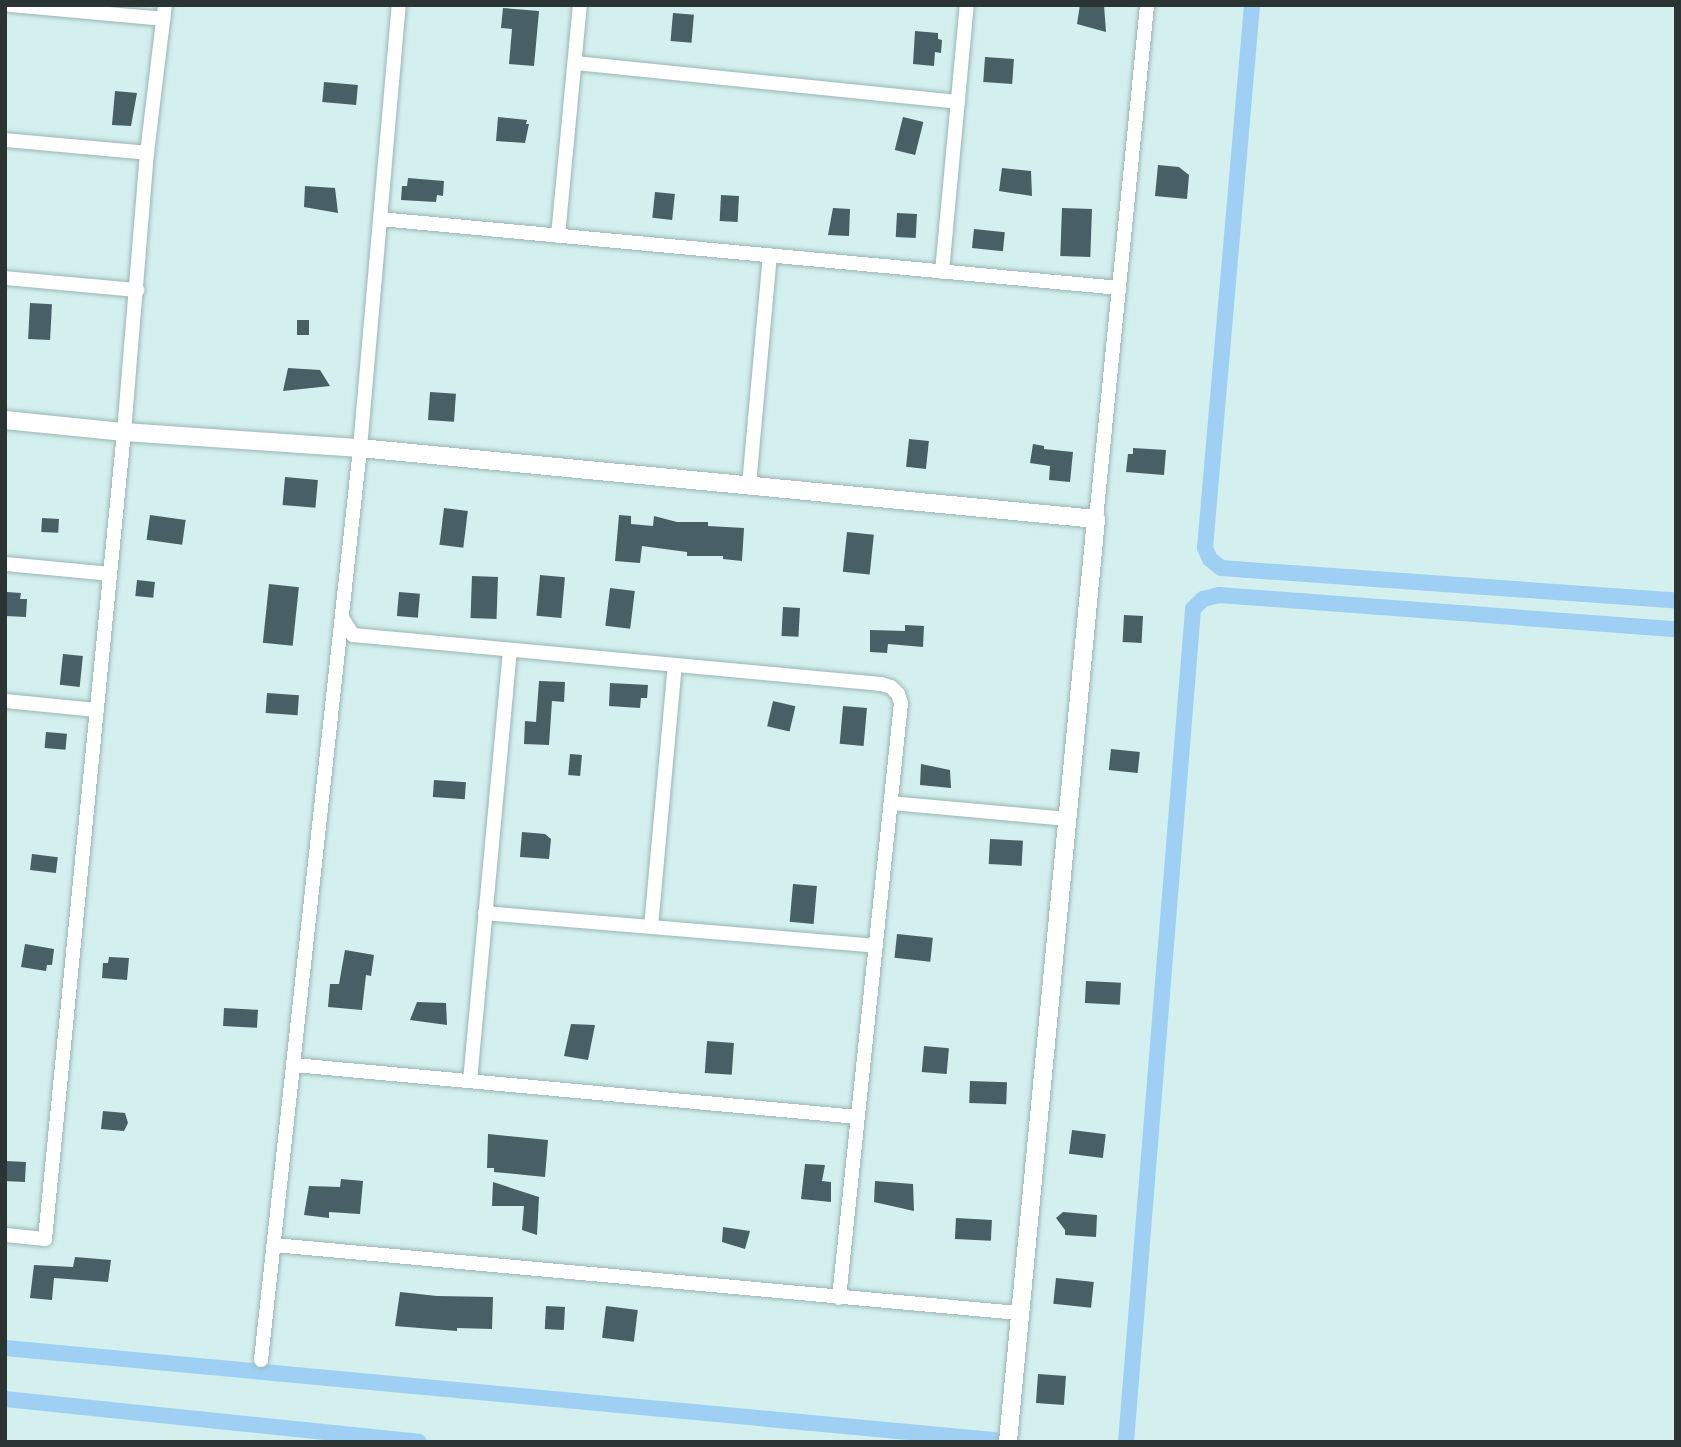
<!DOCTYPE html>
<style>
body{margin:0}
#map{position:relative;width:1681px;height:1447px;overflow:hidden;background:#d3f0ee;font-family:Manrope,sans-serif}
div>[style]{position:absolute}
.canal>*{height:16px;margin:-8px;padding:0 8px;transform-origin:8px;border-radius:8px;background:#9fd0f3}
.building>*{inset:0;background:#475f65;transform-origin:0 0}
.roads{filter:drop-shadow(0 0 2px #99b5b3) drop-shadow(0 0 2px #99b5b3)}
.minor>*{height:14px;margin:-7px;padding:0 7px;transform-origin:7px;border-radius:7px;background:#fff}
.tertiary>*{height:18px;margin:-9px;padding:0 9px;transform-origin:9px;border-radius:9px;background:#fff}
span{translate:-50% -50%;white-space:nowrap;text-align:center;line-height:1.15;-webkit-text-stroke:7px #e0fefb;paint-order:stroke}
.frame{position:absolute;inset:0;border:7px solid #293433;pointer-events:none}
</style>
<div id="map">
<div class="canal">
<i style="left:1252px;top:5px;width:545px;rotate:94.95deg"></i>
<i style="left:1205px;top:548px;width:12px;rotate:66deg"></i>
<i style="left:1210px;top:559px;width:14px;rotate:39deg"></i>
<i style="left:1221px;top:568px;width:456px;rotate:4.1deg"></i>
<i style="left:5px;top:1348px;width:993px;rotate:5.31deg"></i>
<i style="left:5px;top:1399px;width:416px;rotate:5.9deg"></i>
<i style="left:1126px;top:1442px;width:836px;rotate:-85.4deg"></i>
<i style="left:1193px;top:609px;width:14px;rotate:-45deg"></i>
<i style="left:1203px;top:599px;width:16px;rotate:-14deg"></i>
<i style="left:1219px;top:595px;width:458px;rotate:4.3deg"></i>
</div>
<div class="building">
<i style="clip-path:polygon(1080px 5px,1104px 5px,1106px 32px,1077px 24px)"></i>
<i style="clip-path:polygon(503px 8px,539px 11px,534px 66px,509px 64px,512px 29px,501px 28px)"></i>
<i style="left:673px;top:13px;width:21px;height:28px;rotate:5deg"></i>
<i style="clip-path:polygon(915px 31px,938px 33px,938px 39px,942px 40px,941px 53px,935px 52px,934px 66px,913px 64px)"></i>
<i style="left:985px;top:57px;width:29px;height:25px;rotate:4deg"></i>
<i style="left:324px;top:82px;width:34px;height:20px;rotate:5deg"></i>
<i style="clip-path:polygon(115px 91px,137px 93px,131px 126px,112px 125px)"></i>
<i style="clip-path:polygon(498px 117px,527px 120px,526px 124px,529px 124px,525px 143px,496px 141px)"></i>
<i style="left:903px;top:117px;width:21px;height:34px;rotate:14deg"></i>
<i style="clip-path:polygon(1158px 165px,1179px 167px,1189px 175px,1187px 199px,1155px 196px)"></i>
<i style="clip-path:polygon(1002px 168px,1031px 171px,1032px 196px,999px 191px)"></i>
<i style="clip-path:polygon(408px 178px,444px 181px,443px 196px,437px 195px,436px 202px,401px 200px,402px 186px,407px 186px)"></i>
<i style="clip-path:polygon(305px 186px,335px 188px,338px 213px,304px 207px)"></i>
<i style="left:655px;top:192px;width:20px;height:26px;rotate:6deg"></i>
<i style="left:721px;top:195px;width:18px;height:26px;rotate:3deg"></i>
<i style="clip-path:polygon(833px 208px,850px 209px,849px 236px,828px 235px)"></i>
<i style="left:1062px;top:208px;width:30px;height:48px;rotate:2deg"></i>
<i style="left:897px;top:213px;width:20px;height:24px;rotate:3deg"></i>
<i style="left:974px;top:229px;width:31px;height:19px;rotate:6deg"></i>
<i style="left:30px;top:303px;width:22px;height:36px;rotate:3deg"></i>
<i style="left:297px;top:320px;width:12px;height:15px"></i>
<i style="clip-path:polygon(288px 368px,320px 370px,330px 386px,283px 391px)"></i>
<i style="left:430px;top:392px;width:26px;height:28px;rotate:4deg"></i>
<i style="left:909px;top:439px;width:20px;height:28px;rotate:6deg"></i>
<i style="clip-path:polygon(1033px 444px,1044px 446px,1044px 449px,1073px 452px,1070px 482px,1049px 480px,1050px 466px,1030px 463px)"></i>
<i style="clip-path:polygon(1133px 448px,1166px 450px,1164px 475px,1126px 472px,1128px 454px,1133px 454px)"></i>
<i style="left:285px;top:477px;width:33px;height:28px;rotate:5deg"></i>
<i style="left:444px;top:508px;width:24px;height:37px;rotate:7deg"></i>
<i style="left:150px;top:515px;width:36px;height:25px;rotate:8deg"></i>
<i style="clip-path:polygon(619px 515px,631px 516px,631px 524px,653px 526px,654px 516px,677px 522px,708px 522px,708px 526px,744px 528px,742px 561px,723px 559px,723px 556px,687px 556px,687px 552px,642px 546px,640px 563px,615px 561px)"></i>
<i style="left:42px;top:518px;width:17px;height:14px;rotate:3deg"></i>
<i style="left:847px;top:532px;width:27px;height:40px;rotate:6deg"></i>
<i style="left:540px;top:575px;width:25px;height:41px;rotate:5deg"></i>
<i style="left:472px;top:576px;width:26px;height:42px;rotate:2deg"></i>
<i style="left:137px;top:580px;width:18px;height:16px;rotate:6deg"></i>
<i style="left:269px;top:584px;width:30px;height:59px;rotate:6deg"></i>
<i style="left:610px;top:588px;width:25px;height:38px;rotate:7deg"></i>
<i style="clip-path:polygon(7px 592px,21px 593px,20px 599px,27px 599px,26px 617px,5px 616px)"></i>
<i style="left:399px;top:592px;width:21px;height:24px;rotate:5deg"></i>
<i style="left:783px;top:607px;width:17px;height:29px;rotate:3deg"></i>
<i style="left:1124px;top:615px;width:19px;height:27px;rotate:3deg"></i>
<i style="clip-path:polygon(905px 625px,924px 626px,923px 647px,888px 644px,887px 653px,870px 652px,870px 630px,905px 631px)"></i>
<i style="left:63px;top:654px;width:20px;height:31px;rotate:6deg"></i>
<i style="clip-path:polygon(539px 681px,565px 682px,564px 702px,552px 701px,549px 745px,524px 744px,525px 721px,536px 722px)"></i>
<i style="clip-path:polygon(610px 683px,648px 685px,647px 698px,641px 698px,640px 708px,609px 706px)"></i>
<i style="left:267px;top:693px;width:32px;height:20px;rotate:4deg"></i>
<i style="left:773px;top:701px;width:23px;height:26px;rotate:13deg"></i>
<i style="left:843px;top:706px;width:24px;height:38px;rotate:5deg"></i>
<i style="left:46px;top:732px;width:21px;height:16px;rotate:5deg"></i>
<i style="left:1111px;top:749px;width:29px;height:21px;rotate:6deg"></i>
<i style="left:570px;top:754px;width:12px;height:21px;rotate:5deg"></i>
<i style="clip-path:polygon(921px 764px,950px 770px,951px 788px,920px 785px)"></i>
<i style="left:434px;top:780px;width:32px;height:17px;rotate:4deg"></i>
<i style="clip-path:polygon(522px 832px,545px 834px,551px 839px,549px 859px,520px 857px)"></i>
<i style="left:990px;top:839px;width:33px;height:25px;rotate:3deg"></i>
<i style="left:32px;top:854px;width:26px;height:16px;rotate:7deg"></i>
<i style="left:793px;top:884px;width:24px;height:38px;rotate:5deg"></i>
<i style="left:897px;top:934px;width:36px;height:24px;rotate:6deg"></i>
<i style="clip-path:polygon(25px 944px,54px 949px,52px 965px,47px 965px,46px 971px,21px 967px)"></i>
<i style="clip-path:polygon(345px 950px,374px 955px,371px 976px,366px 975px,362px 1010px,328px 1007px,330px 984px,339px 984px)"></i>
<i style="clip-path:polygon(109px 957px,129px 958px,127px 980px,102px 978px,103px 963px,108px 963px)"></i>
<i style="left:1086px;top:981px;width:35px;height:22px;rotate:3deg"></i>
<i style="clip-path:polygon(417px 1002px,446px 1003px,447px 1025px,410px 1020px)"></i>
<i style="left:224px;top:1008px;width:34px;height:18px;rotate:3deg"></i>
<i style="clip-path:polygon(571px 1024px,595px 1025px,588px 1060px,564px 1056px)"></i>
<i style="left:707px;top:1041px;width:27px;height:32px;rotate:4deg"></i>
<i style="left:924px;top:1046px;width:25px;height:26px;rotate:5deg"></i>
<i style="left:970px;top:1081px;width:37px;height:22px;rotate:2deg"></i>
<i style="clip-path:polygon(103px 1111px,125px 1113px,128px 1123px,124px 1131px,101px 1129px)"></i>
<i style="left:1072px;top:1130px;width:34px;height:24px;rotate:7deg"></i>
<i style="clip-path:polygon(488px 1134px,548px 1140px,545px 1177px,494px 1172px,494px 1168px,487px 1168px)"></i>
<i style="left:5px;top:1161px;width:21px;height:20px;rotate:3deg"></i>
<i style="clip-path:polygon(805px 1164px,825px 1165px,822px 1181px,831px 1182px,831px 1202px,801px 1199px)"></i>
<i style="clip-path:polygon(341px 1179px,363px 1181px,360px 1214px,329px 1212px,329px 1218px,304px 1215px,309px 1186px,340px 1187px)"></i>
<i style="clip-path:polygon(875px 1181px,913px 1184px,914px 1211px,874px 1202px)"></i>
<i style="clip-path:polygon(493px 1182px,539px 1197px,537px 1235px,522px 1230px,524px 1206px,492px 1206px)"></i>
<i style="clip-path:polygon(1063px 1212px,1097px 1215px,1096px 1237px,1065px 1235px,1065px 1230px,1056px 1218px)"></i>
<i style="left:956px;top:1218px;width:36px;height:21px;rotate:3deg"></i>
<i style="clip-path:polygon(723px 1227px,750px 1231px,745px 1249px,722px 1242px)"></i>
<i style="clip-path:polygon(75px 1257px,111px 1260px,108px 1282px,54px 1278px,52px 1300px,30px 1298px,34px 1265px,73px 1267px)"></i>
<i style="left:1056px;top:1278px;width:38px;height:26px;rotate:6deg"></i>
<i style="clip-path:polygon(400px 1292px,437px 1296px,493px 1297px,492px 1329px,457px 1328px,457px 1331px,395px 1326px)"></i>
<i style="left:546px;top:1306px;width:19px;height:23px;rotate:3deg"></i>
<i style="left:606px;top:1306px;width:32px;height:32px;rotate:7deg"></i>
<i style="left:1038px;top:1374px;width:28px;height:29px;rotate:4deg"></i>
</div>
<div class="roads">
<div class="minor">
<i style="left:10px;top:5px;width:154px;rotate:5.2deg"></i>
<i style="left:575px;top:63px;width:385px;rotate:5.8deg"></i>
<i style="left:5px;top:140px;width:143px;rotate:5.2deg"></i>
<i style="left:380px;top:219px;width:742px;rotate:5.33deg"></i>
<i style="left:558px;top:236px;width:232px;rotate:-84.6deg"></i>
<i style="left:942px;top:272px;width:268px;rotate:-84.7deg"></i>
<i style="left:5px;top:278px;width:133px;rotate:5.2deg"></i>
<i style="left:749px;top:485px;width:230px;rotate:-84.8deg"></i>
<i style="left:1096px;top:519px;width:517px;rotate:-84.33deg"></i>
<i style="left:5px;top:564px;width:105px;rotate:5.4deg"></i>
<i style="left:342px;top:618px;width:20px;rotate:57deg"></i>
<i style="left:353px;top:635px;width:530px;rotate:5.3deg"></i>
<i style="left:881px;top:684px;width:10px;rotate:17deg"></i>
<i style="left:891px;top:687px;width:10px;rotate:45deg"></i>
<i style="left:898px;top:694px;width:9px;rotate:72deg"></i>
<i style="left:901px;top:703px;width:598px;rotate:95.95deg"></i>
<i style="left:5px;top:701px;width:92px;rotate:5.6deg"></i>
<i style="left:891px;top:803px;width:176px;rotate:5.2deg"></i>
<i style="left:485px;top:913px;width:392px;rotate:4.8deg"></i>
<i style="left:651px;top:927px;width:263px;rotate:-84.8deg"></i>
<i style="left:294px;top:1065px;width:566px;rotate:5.27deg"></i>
<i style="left:470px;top:1081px;width:433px;rotate:-84.7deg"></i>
<i style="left:5px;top:1235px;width:40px;rotate:5.7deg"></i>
<i style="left:45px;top:1239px;width:811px;rotate:-84.41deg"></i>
<i style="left:124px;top:432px;width:280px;rotate:-85.3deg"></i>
<i style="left:147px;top:153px;width:149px;rotate:-83.1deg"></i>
<i style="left:274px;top:1245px;width:747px;rotate:5.22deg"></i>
<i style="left:261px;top:1360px;width:917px;rotate:-83.8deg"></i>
<i style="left:360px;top:448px;width:445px;rotate:-85deg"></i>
</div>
<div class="tertiary">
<i style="left:5px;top:420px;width:120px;rotate:5.8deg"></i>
<i style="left:124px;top:432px;width:237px;rotate:3.9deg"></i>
<i style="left:360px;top:448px;width:739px;rotate:5.51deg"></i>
<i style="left:1096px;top:519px;width:927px;rotate:95.45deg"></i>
</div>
</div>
<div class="frame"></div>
</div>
